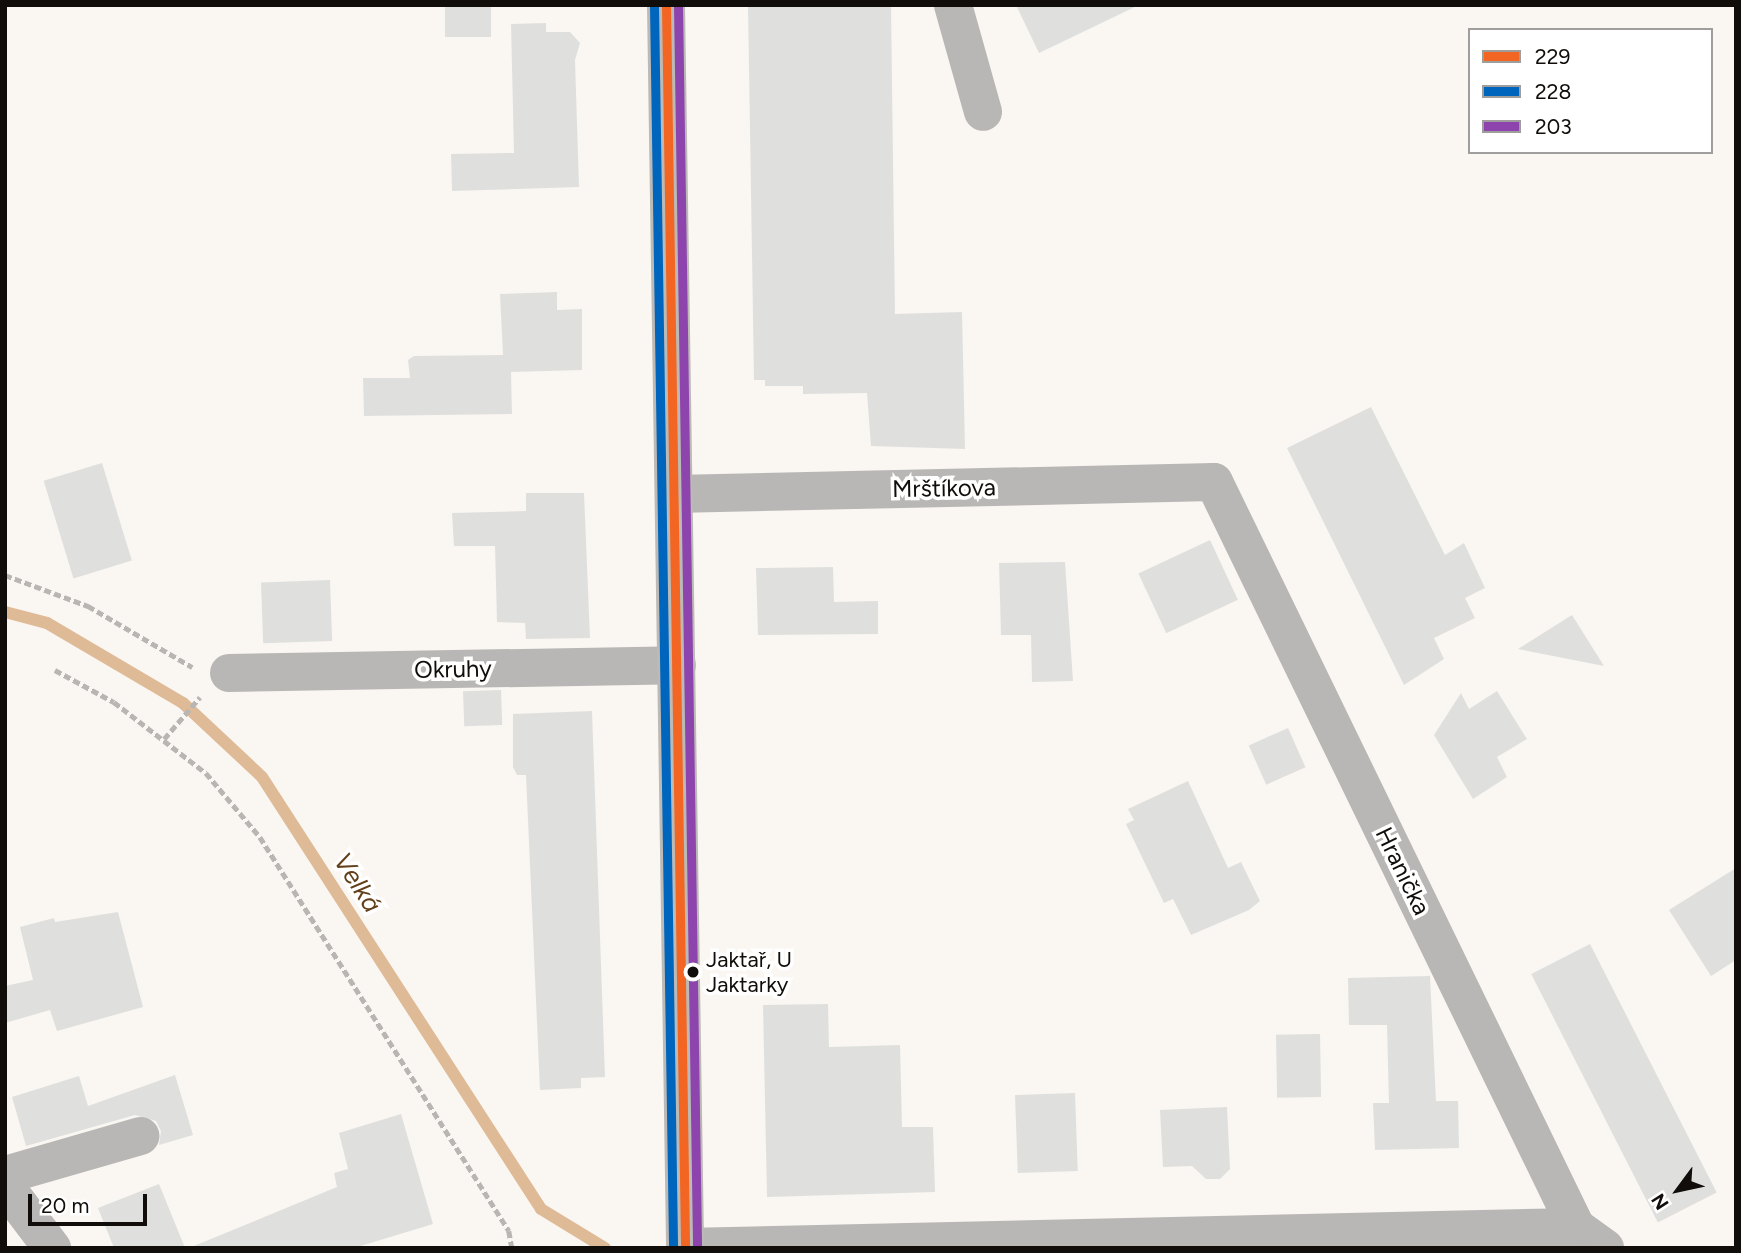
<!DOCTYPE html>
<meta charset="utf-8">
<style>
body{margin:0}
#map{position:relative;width:1741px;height:1253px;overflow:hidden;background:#faf6f2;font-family:Figtree,sans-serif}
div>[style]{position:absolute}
.stream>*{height:12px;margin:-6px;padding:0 6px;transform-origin:6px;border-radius:6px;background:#dfba96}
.building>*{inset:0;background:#dfe0de;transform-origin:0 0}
.path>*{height:4.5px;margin-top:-2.25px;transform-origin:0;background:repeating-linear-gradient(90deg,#b8b5b3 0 7px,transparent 0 10.5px)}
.street>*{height:38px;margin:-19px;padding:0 19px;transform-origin:19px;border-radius:19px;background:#b9b7b6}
.primary>*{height:38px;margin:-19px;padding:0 19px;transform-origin:19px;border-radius:19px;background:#bcbab6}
.bus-1>*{height:9px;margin:-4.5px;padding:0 4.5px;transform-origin:4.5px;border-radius:4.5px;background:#f26522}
.bus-2>*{height:9px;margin:-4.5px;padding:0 4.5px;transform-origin:4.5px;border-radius:4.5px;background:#0065bd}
.bus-3>*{height:9px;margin:-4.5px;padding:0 4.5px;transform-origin:4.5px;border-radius:4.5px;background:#8e44ad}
.dots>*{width:19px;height:19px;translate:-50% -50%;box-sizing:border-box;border:4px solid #fff;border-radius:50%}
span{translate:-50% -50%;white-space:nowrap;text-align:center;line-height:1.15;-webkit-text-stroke:7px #fff;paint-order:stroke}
.bus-label{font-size:22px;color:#100d0a}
.left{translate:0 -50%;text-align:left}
.street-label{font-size:24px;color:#100d0a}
.water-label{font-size:26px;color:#623f18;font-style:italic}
.frame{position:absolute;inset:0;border:7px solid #100d0a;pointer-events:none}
.legend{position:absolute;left:1468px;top:28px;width:245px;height:126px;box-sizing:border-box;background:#fff;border:2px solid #9f9e9d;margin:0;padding:9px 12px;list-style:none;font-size:21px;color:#100d0a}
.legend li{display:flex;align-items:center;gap:14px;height:35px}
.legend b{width:35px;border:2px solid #9f9e9d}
.north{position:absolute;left:1643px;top:1155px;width:70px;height:70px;-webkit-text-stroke:5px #fff;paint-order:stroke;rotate:237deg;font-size:19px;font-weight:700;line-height:28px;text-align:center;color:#100d0a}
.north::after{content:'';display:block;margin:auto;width:24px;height:32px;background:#100d0a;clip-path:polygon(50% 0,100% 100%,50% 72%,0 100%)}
.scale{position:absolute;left:28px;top:1194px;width:119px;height:32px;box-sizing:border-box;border:4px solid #100d0a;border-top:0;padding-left:9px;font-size:21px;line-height:24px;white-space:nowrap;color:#100d0a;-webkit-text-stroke:5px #fff;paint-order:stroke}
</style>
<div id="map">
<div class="stream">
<i style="left:5px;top:612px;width:43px;rotate:14.7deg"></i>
<i style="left:47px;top:623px;width:158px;rotate:30.5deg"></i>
<i style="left:183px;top:703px;width:108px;rotate:43.1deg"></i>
<i style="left:262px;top:777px;width:514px;rotate:57.14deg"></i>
<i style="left:541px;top:1209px;width:75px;rotate:31.4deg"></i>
</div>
<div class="building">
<i style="left:445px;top:5px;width:46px;height:32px"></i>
<i style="clip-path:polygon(748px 5px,891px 5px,895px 314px,962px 312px,965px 449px,871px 446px,867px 393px,803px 394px,803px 386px,765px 386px,765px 380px,754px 380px)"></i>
<i style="clip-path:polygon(1016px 5px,1139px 5px,1039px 53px)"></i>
<i style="clip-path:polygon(546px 23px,546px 32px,570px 32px,580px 43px,575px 60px,579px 187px,452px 191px,451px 154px,514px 153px,511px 24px)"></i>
<i style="clip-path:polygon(557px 292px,557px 310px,582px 309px,582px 370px,511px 372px,512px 414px,364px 416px,363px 378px,410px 378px,408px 360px,414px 356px,503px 355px,500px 294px)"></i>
<i style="clip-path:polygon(1371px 407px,1445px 555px,1464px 543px,1485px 588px,1465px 598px,1475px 618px,1434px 638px,1444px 659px,1404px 685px,1287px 448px)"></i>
<i style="left:102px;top:463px;width:102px;height:61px;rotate:73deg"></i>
<i style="clip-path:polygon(526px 493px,584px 493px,590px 638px,526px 639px,525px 623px,497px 622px,495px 546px,454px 546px,452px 513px,526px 511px)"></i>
<i style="left:1210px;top:540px;width:66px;height:79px;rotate:65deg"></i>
<i style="clip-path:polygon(1065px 562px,1073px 681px,1032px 682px,1031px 635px,1001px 635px,999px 563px)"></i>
<i style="clip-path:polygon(833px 567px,834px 602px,878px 601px,878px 634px,758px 635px,756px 568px)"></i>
<i style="left:330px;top:580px;width:61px;height:69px;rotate:88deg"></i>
<i style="clip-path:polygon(1572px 615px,1604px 666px,1518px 649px)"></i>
<i style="left:501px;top:690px;width:35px;height:38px;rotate:88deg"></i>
<i style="clip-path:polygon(1497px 691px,1527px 739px,1497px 757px,1507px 777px,1473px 799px,1434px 735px,1461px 693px,1469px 709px)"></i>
<i style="clip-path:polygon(592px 711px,605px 1077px,581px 1078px,581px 1088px,540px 1090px,526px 775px,517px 775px,513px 767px,513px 714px)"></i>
<i style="left:1288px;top:728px;width:43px;height:43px;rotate:66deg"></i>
<i style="clip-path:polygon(1188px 781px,1228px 868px,1241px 862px,1260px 901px,1249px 910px,1191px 935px,1173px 899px,1164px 903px,1126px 824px,1134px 820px,1128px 809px)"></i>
<i style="clip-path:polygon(1736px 868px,1736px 960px,1711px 976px,1669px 910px)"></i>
<i style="clip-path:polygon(118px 912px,143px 1007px,57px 1031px,50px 1010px,5px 1023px,5px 986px,33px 980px,20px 927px,54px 918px,55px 922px)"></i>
<i style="left:1590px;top:944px;width:279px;height:66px;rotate:63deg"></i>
<i style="clip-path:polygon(1430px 976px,1436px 1101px,1458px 1101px,1459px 1148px,1375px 1150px,1373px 1103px,1389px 1103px,1387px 1025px,1349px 1025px,1348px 978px)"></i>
<i style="clip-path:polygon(828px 1004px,829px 1047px,900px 1045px,902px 1127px,933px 1127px,935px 1192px,767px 1197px,763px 1005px)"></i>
<i style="left:1320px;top:1034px;width:63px;height:44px;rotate:89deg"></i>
<i style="clip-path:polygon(175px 1075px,193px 1135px,159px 1145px,161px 1131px,156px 1121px,135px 1115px,26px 1146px,12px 1097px,79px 1076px,88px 1106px)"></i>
<i style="left:1075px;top:1093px;width:78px;height:60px;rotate:88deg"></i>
<i style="clip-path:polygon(1227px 1107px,1230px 1169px,1220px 1179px,1206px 1179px,1192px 1166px,1163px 1167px,1160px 1110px)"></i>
<i style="clip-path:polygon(401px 1114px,433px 1224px,354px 1248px,189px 1248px,337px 1187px,334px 1173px,348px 1169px,339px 1133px)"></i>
<i style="clip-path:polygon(159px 1184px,185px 1248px,114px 1248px,98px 1208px)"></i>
</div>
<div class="path">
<i style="left:5px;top:575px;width:89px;rotate:20.5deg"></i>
<i style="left:88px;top:606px;width:121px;rotate:30.4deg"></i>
<i style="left:55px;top:670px;width:67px;rotate:28.5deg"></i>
<i style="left:114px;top:702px;width:116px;rotate:37.7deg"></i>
<i style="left:206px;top:773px;width:84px;rotate:49.8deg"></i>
<i style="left:260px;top:837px;width:466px;rotate:57.7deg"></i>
<i style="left:509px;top:1231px;width:17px;rotate:80deg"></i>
<i style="left:164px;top:739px;width:55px;rotate:-49.4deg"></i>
</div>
<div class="street">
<i style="left:953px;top:5px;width:111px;rotate:74.3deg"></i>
<i style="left:674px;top:494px;width:540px;rotate:-1.27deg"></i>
<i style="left:1214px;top:482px;width:828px;rotate:64.08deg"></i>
<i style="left:1576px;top:1227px;width:36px;rotate:36deg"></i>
<i style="left:229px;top:673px;width:448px;rotate:-1deg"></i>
<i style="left:5px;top:1175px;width:141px;rotate:-16.1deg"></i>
<i style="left:5px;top:1186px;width:78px;rotate:52.8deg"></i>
<i style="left:685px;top:1247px;width:891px;rotate:-1.29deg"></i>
</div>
<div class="primary">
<i style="left:666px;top:5px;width:1243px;rotate:89.12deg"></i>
</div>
<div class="bus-1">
<i style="left:666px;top:5px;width:1243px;rotate:89.12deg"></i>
</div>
<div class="bus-2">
<i style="left:654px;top:5px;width:1243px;rotate:89.12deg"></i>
</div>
<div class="bus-3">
<i style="left:678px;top:5px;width:1243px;rotate:89.12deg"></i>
</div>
<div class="dots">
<i style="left:693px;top:972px;background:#100d0a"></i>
</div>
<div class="bus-label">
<span class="left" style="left:706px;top:972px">Jaktař, U<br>Jaktarky</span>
</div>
<div class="street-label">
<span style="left:944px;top:488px;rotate:-1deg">Mrštíkova</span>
<span style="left:453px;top:669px;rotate:-1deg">Okruhy</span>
<span style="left:1403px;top:871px;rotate:64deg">Hranička</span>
</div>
<div class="water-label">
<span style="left:357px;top:883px;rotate:57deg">Velká</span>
</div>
<div class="frame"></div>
<ul class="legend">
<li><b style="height:9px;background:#f26522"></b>229</li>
<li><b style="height:9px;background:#0065bd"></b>228</li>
<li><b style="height:9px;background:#8e44ad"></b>203</li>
</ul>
<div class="north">N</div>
<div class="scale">20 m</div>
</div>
